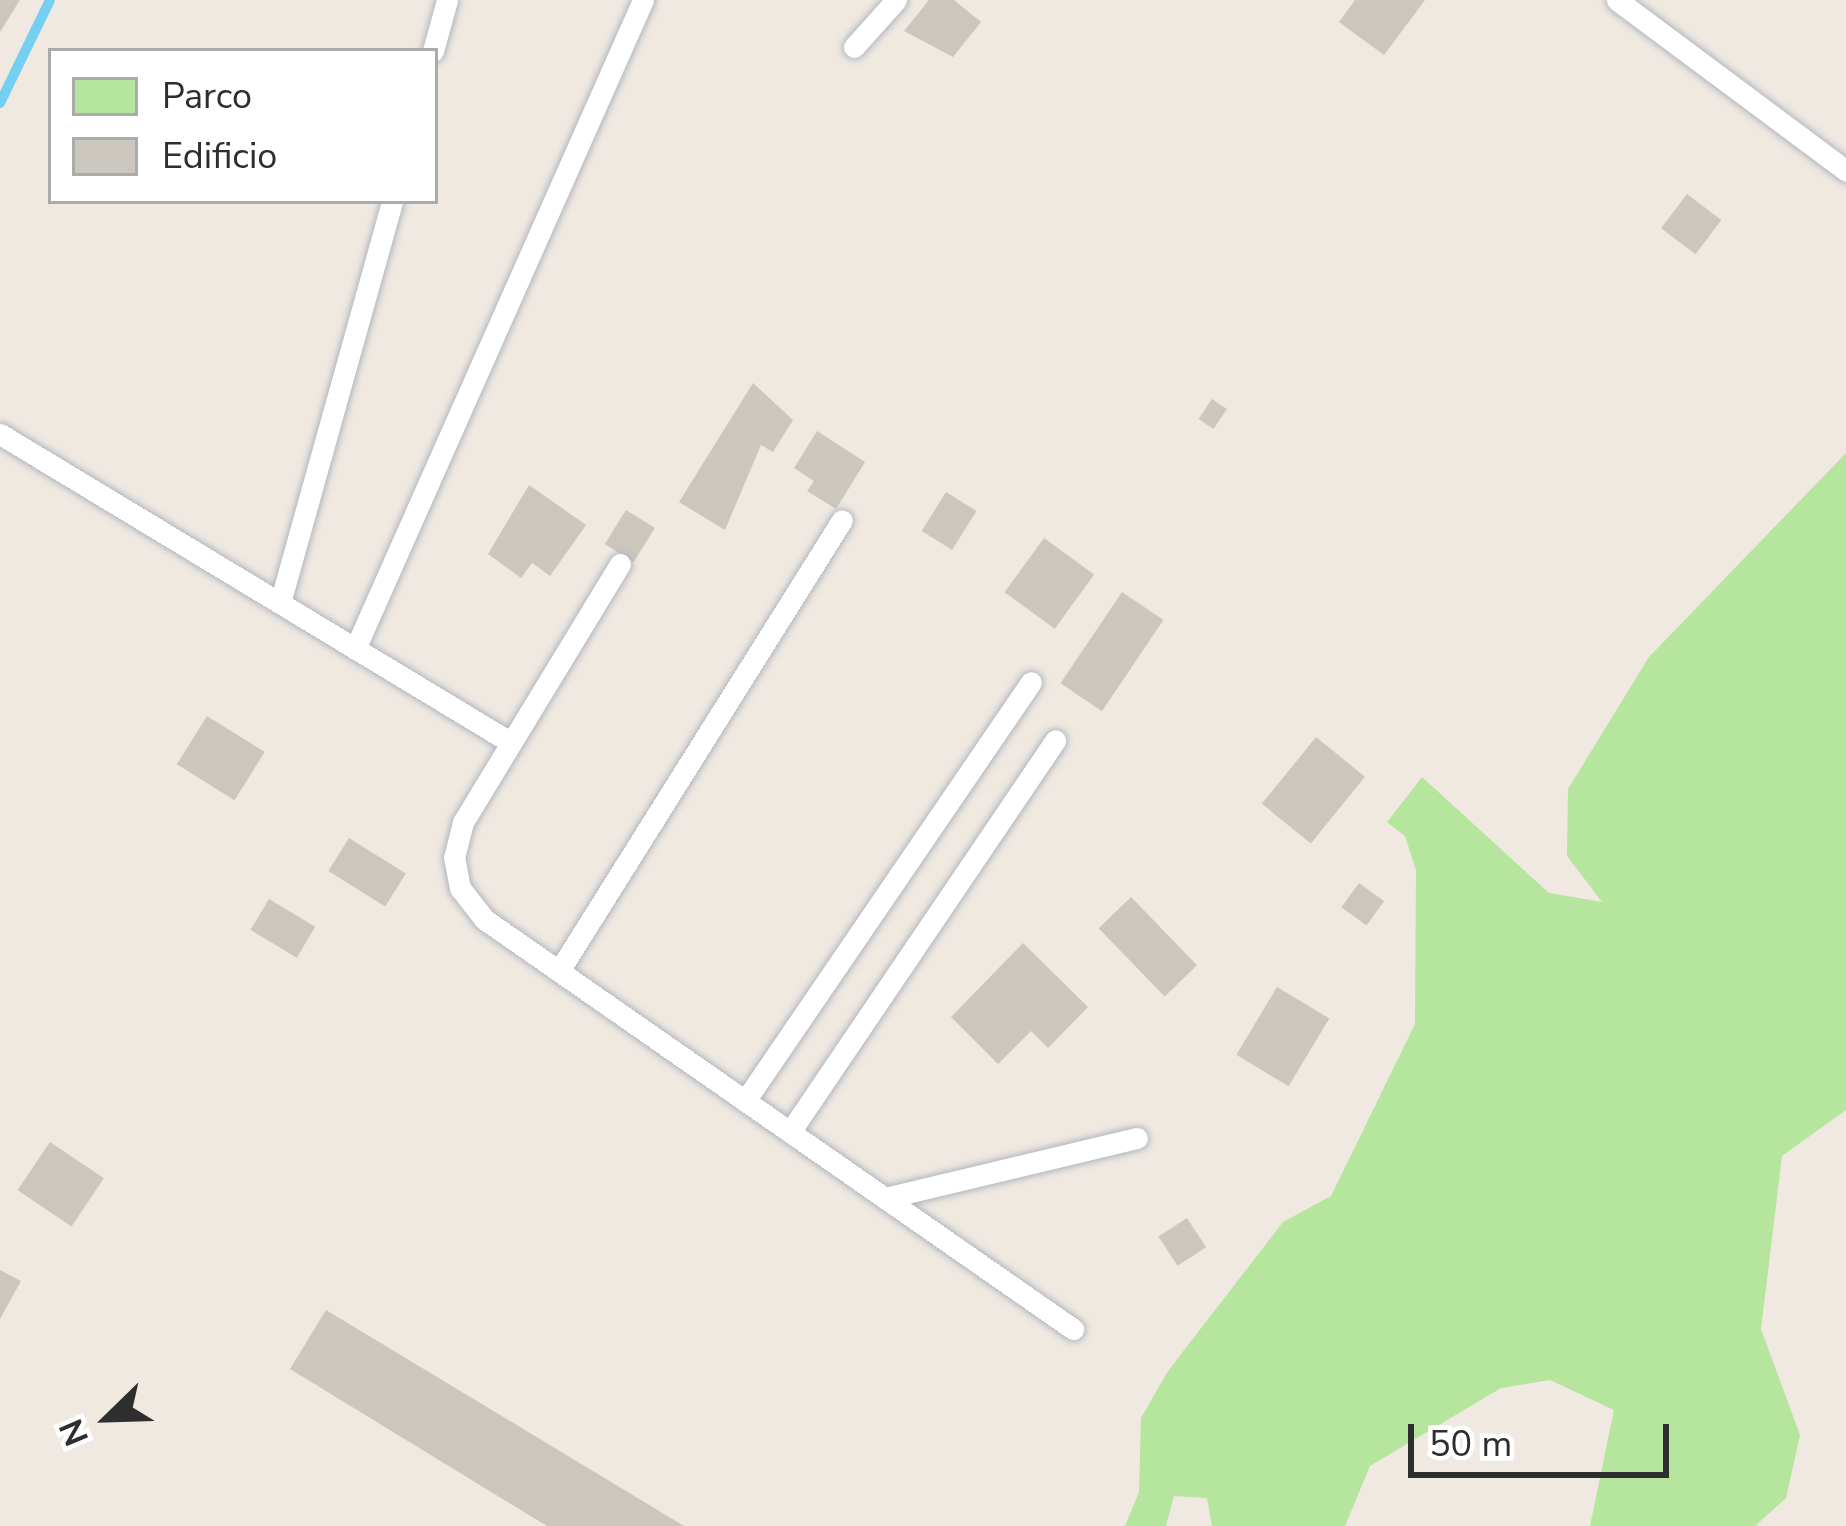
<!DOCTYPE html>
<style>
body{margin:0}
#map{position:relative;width:1846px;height:1526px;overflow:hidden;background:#efe9e1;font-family:"Nunito Sans",sans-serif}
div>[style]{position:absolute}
.green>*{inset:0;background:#b6e59e}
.stream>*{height:10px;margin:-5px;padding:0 5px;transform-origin:5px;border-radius:5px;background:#75cff0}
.building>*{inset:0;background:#cbc7bf;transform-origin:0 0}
.roads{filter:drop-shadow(0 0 3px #b4b7c1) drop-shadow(0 0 3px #b4b7c1)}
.lane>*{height:21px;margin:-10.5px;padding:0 10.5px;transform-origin:10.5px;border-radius:10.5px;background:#fff}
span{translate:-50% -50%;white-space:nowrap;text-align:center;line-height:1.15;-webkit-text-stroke:9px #fff;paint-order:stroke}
.legend{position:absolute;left:48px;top:48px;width:390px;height:156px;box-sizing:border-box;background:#fff;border:3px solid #ababab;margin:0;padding:15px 21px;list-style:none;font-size:36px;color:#2e2e2e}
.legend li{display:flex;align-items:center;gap:24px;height:60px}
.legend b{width:60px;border:3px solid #ababab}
.north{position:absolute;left:48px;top:1358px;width:120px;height:120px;-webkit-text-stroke:9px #fff;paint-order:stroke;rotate:247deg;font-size:33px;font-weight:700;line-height:48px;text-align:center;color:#2e2e2e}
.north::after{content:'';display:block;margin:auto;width:42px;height:54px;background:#2e2e2e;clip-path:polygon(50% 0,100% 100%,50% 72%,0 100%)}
.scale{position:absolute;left:1408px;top:1424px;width:261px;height:54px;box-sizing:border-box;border:6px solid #2e2e2e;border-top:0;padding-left:15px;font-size:36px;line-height:42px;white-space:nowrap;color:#2e2e2e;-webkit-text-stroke:9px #fff;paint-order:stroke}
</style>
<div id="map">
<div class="green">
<i style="clip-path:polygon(1846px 453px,1846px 1110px,1782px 1156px,1761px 1329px,1800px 1435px,1786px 1498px,1755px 1526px,1590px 1526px,1614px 1410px,1550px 1380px,1501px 1388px,1370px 1466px,1345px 1526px,1212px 1526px,1207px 1498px,1174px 1496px,1166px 1526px,1125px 1526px,1139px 1492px,1141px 1418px,1168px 1371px,1283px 1222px,1331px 1196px,1415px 1024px,1416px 870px,1405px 836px,1387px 822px,1422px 777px,1549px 893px,1602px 902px,1567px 856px,1568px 789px,1649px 657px)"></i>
</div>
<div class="stream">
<i style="left:0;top:103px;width:114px;rotate:-64.1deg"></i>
</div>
<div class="building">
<i style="clip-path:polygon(0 0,20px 0,0 32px)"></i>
<i style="clip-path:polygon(929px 0,954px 0,981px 22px,953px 57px,904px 31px)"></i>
<i style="clip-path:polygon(1355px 0,1425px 0,1384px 55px,1339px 22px)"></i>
<i style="left:1687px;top:194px;width:43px;height:43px;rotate:37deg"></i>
<i style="clip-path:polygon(753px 383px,793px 420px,773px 452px,761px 445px,725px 530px,679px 502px)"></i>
<i style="left:1212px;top:399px;width:18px;height:24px;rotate:34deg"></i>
<i style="clip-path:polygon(817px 431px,865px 462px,836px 509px,807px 491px,814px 481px,794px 468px)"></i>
<i style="clip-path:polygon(529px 485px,586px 525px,550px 576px,532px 563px,521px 578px,488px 554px)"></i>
<i style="left:946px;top:492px;width:36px;height:46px;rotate:32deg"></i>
<i style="left:626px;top:510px;width:34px;height:40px;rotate:32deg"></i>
<i style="left:1044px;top:538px;width:62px;height:67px;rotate:36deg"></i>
<i style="left:1122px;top:592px;width:50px;height:110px;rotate:34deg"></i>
<i style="left:207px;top:716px;width:68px;height:57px;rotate:32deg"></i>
<i style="left:1316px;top:737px;width:63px;height:86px;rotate:39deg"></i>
<i style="left:349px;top:838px;width:67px;height:39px;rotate:32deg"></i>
<i style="left:1359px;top:883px;width:31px;height:30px;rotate:36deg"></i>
<i style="left:1131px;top:897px;width:95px;height:45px;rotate:46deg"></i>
<i style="left:269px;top:899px;width:54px;height:36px;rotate:31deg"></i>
<i style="clip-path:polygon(1023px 943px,1088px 1007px,1048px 1048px,1031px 1031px,998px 1064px,951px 1017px)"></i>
<i style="left:1277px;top:987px;width:61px;height:79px;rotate:31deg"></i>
<i style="left:50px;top:1142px;width:65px;height:58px;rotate:34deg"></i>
<i style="left:1187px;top:1218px;width:35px;height:34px;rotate:57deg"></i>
<i style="clip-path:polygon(0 1270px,21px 1281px,0 1319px)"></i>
<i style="clip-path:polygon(326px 1310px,684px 1526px,547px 1526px,290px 1369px)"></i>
</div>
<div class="roads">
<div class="lane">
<i style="left:1617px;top:0;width:286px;rotate:36.7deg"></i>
<i style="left:854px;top:47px;width:63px;rotate:-48.2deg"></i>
<i style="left:433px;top:51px;width:53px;rotate:-74.6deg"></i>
<i style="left:0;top:434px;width:596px;rotate:31.13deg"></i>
<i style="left:620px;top:564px;width:302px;rotate:121.3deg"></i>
<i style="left:463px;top:822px;width:36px;rotate:104deg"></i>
<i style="left:454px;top:857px;width:32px;rotate:79deg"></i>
<i style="left:460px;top:888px;width:39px;rotate:52deg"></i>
<i style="left:484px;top:919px;width:718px;rotate:34.84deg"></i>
<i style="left:280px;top:603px;width:417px;rotate:-74.4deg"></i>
<i style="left:355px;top:649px;width:710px;rotate:-66.07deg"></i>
<i style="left:559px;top:971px;width:532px;rotate:-57.89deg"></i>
<i style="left:745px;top:1101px;width:507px;rotate:-55.68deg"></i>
<i style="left:790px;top:1132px;width:473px;rotate:-55.9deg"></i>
<i style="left:885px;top:1198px;width:259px;rotate:-13.4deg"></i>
</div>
</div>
<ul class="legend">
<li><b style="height:33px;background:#b6e59e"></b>Parco</li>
<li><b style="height:33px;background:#cbc7bf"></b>Edificio</li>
</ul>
<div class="north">N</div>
<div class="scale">50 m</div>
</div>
